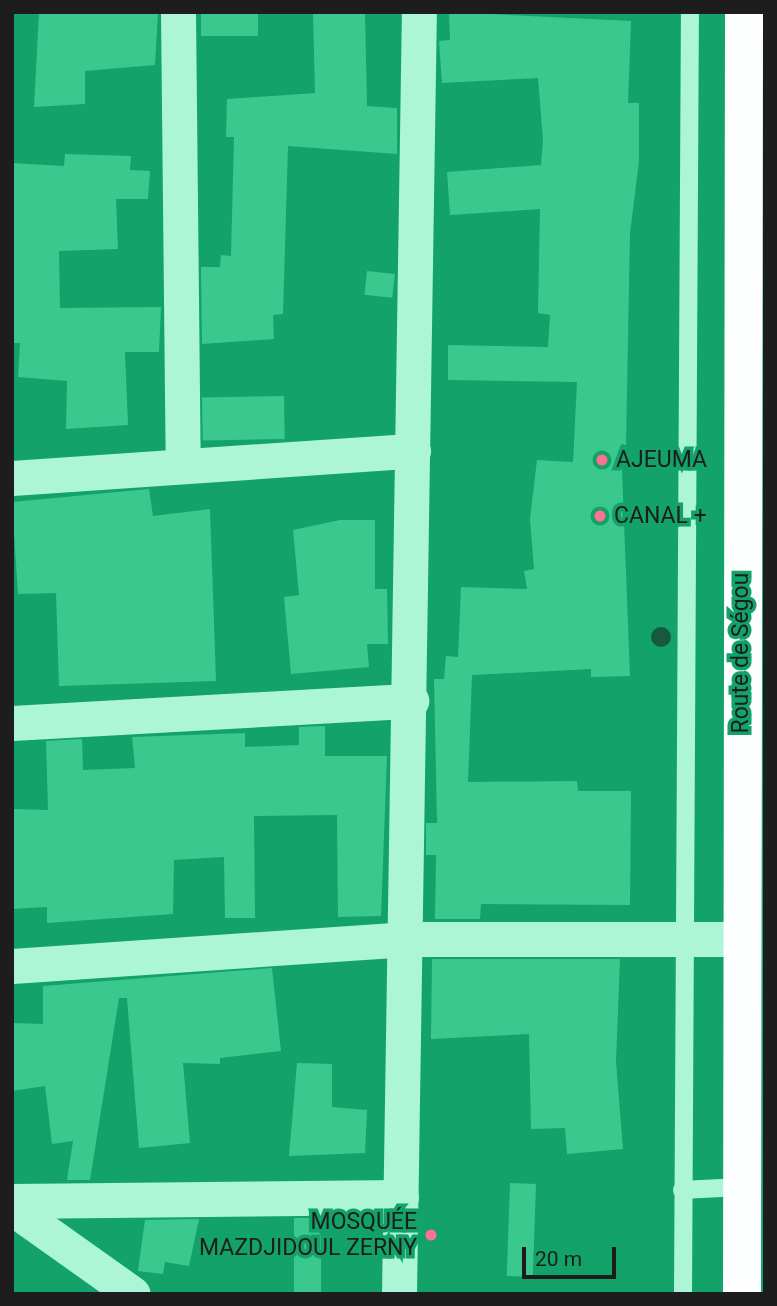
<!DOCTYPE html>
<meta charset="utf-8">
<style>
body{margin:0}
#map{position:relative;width:777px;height:1306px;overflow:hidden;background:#12a26a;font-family:Roboto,sans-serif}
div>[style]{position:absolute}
.building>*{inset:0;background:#3bc88f;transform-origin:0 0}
.service>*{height:18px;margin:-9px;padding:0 9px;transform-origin:9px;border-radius:9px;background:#acf5d7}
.minor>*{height:35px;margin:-17.5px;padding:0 17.5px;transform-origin:17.5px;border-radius:17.5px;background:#acf5d7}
.trunk>*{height:38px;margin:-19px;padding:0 19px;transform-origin:19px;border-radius:19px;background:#fcfffe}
.trees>*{width:20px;height:20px;margin:-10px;border-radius:50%;background:#17593f}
.dots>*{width:19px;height:19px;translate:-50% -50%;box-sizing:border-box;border:4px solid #12a26a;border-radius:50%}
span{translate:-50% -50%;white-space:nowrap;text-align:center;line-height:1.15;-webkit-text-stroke:7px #12a26a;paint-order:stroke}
.poi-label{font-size:23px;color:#1d1d1d}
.left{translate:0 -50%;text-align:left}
.right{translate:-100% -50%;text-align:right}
.street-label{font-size:23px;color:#1d1d1d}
.frame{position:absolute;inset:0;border:14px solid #1d1d1d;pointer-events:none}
.scale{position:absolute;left:522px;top:1247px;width:94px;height:32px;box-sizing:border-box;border:4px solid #1d1d1d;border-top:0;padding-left:9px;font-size:21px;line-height:24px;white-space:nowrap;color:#1d1d1d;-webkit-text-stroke:5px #12a26a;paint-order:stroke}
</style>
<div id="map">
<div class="building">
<i style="clip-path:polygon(39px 12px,158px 12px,155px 65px,85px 71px,85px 104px,34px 107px)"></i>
<i style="left:201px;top:12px;width:57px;height:24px"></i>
<i style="clip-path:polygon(313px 12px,365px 12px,367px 106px,397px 108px,397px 154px,288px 146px,283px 314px,273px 315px,274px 339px,202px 344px,201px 267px,220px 267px,221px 255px,231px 256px,234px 137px,226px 137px,227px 99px,315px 93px)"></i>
<i style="clip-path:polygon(449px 12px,631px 21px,628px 103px,639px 103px,639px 161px,630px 233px,626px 445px,621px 444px,630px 676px,591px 677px,591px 669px,472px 675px,468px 782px,577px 781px,578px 791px,631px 791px,630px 905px,481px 904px,480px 919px,435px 919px,436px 855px,426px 855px,426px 823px,437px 823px,434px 679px,444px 679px,446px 656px,458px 657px,461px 587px,527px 589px,524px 571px,534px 569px,530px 519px,537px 460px,573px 462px,577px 382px,448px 380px,448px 345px,548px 347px,550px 315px,538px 313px,540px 209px,450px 215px,447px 172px,541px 165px,543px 140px,538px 78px,442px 83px,439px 41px,450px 40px)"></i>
<i style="clip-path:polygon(65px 154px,131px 156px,130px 170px,150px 171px,148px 199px,116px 199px,118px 249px,59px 251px,60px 308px,161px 307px,159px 352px,125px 352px,128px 425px,66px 429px,67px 381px,18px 377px,20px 343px,12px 343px,12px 163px,64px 166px)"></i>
<i style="left:367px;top:271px;width:28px;height:24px;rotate:6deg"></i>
<i style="left:284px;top:396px;width:43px;height:82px;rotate:89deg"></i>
<i style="clip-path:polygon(149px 489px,153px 516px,210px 509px,216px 681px,59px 686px,56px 593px,18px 594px,12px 502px)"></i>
<i style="clip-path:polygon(340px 520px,375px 520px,375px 589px,387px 589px,388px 644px,367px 644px,369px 667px,291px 674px,284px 597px,299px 595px,293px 530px)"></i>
<i style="clip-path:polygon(325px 726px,325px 756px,387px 756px,381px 916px,338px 917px,337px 815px,254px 816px,255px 918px,225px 918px,224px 857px,174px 860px,173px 914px,47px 923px,47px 907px,12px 909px,12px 809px,48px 810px,46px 741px,82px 739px,83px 770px,135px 768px,132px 737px,245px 733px,245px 747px,299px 745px,299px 727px)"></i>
<i style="clip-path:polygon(432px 959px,620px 959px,616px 1062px,623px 1149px,567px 1154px,565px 1128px,531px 1129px,529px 1034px,431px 1039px)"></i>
<i style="clip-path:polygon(272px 968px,281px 1051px,220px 1058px,220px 1064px,183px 1063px,190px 1143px,139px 1148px,127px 998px,119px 998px,90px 1180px,67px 1180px,73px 1141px,52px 1144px,45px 1086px,12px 1091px,12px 1023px,43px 1024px,43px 986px)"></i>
<i style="clip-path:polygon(297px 1063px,332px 1064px,332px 1107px,367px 1110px,365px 1153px,289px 1156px)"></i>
<i style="left:510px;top:1183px;width:26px;height:93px;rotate:2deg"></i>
<i style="left:294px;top:1218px;width:27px;height:74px"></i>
<i style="clip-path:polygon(199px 1219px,189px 1266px,165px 1262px,163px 1274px,138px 1271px,145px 1220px)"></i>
</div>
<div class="service">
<i style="left:682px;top:1190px;width:59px;rotate:-2.9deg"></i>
<i style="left:683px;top:1294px;width:1282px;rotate:-89.69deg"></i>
</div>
<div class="minor">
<i style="left:178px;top:12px;width:454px;rotate:89.4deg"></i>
<i style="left:12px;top:478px;width:402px;rotate:-3.9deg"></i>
<i style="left:12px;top:723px;width:400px;rotate:-3.2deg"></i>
<i style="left:12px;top:966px;width:397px;rotate:-3.9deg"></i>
<i style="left:408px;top:939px;width:331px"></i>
<i style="left:12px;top:1201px;width:389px;rotate:-0.6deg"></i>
<i style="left:12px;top:1208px;width:148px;rotate:35.4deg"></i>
<i style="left:399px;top:1294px;width:1282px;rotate:-89.11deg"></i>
</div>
<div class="trunk">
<i style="left:742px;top:1294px;width:1282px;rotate:-89.91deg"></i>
</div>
<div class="trees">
<i style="left:661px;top:637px"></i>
</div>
<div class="dots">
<i style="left:602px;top:460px;background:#ff7093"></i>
<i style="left:600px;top:516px;background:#ff7093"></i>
<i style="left:431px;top:1235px;background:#ff7093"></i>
</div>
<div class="poi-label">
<span class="left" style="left:616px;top:460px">AJEUMA</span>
<span class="left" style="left:614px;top:516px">CANAL +</span>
<span class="right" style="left:417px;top:1235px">MOSQUÉE<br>MAZDJIDOUL ZERNY</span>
</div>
<div class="street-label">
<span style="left:741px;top:653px;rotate:-90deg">Route de Ségou</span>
</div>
<div class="frame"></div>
<div class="scale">20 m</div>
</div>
